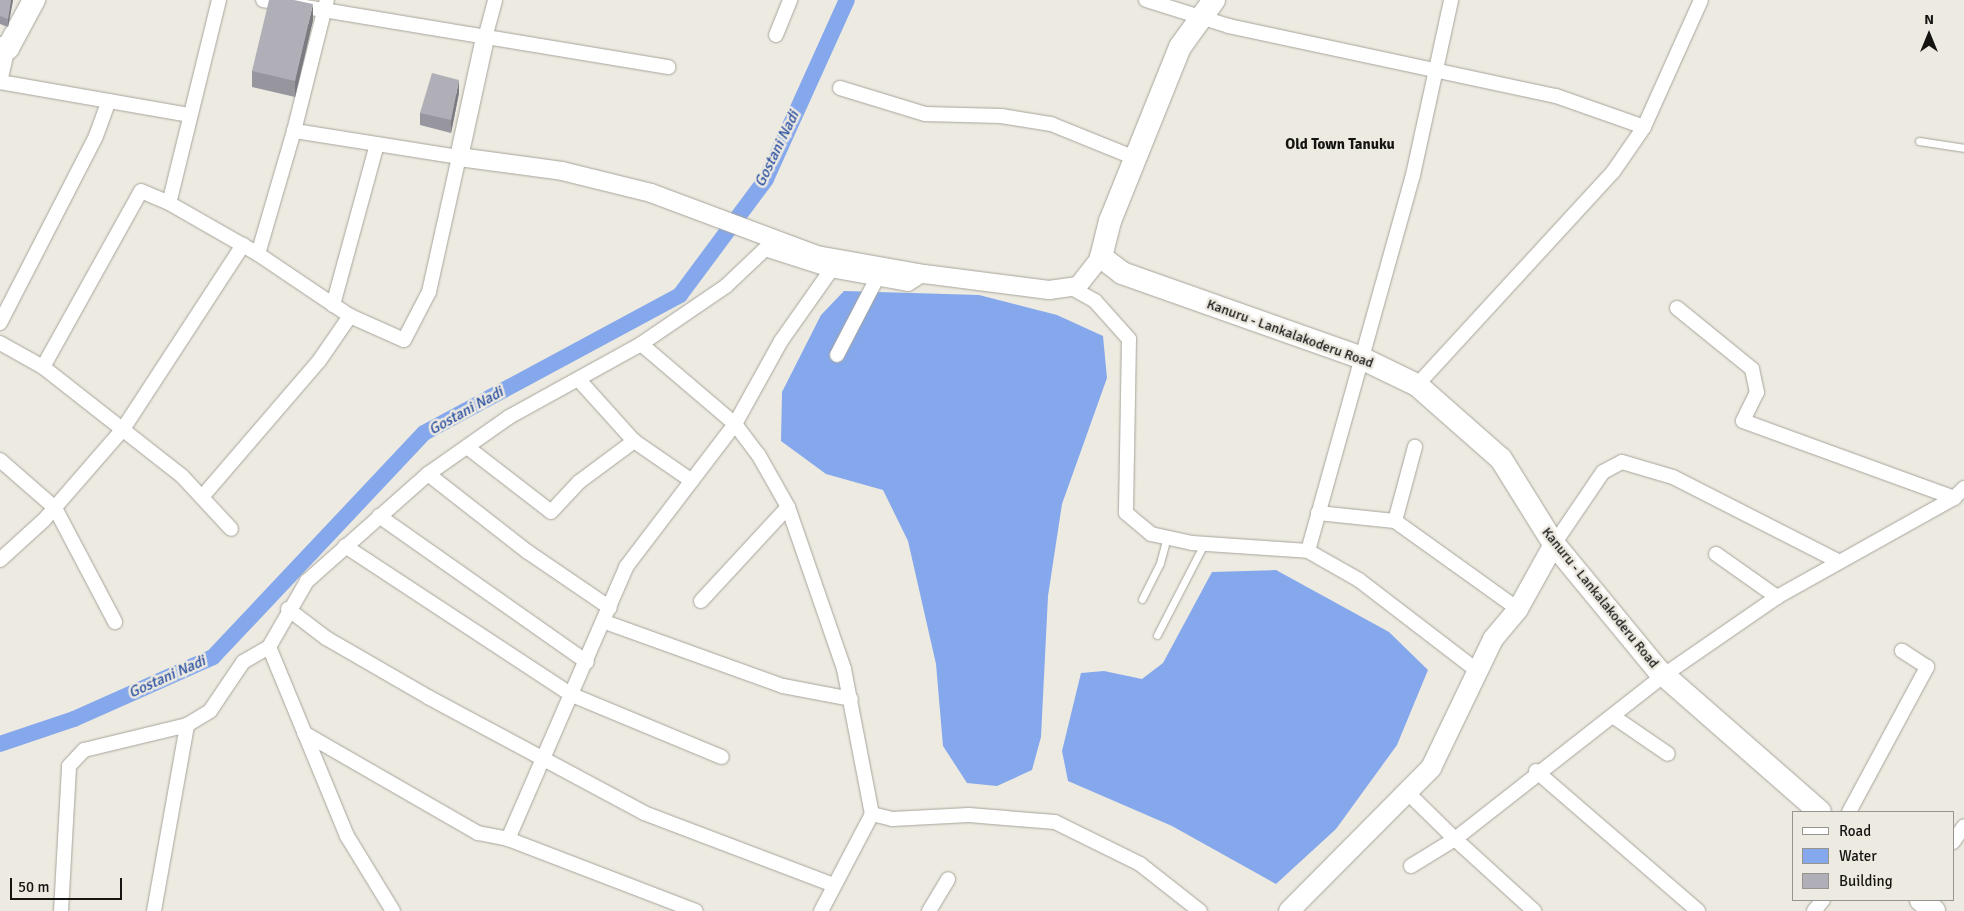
<!DOCTYPE html>
<style>
body{margin:0}
#map{position:relative;width:1964px;height:911px;overflow:hidden;background:#edeae1;font-family:Signika,sans-serif}
div>[style]{position:absolute}
.water>*{inset:0;background:#85a8ec}
.canal>*{height:16px;margin:-8px;padding:0 8px;transform-origin:8px;border-radius:8px;background:#85a8ec}
.roads{filter:drop-shadow(0 0 1px #a7a49b) drop-shadow(0 0 1px #a7a49b)}
.service>*{height:7px;margin:-3.5px;padding:0 3.5px;transform-origin:3.5px;border-radius:3.5px;background:#fff}
.minor>*{height:14px;margin:-7px;padding:0 7px;transform-origin:7px;border-radius:7px;background:#fff}
.tertiary>*{height:18px;margin:-9px;padding:0 9px;transform-origin:9px;border-radius:9px;background:#fff}
.secondary>*{height:20px;margin:-10px;padding:0 10px;transform-origin:10px;border-radius:10px;background:#fff}
.primary>*{height:22px;margin:-11px;padding:0 11px;transform-origin:11px;border-radius:11px;background:#fff}
.wall>*{inset:0;background:#97969e}
.shaded-wall>*{inset:0;background:#7b7a81}
.building>*{inset:0;background:#b0afb8}
span{translate:-50% -50%;white-space:nowrap;text-align:center;line-height:1.15;-webkit-text-stroke:5px #edeae1;paint-order:stroke}
.street-label{font-size:14px;color:#151411}
.neighbourhood-label{font-size:15px;color:#151411;font-weight:700}
.water-label{font-size:15px;color:#2c51a1;font-style:italic}
.legend{position:absolute;left:1792px;top:811px;width:162px;height:90px;box-sizing:border-box;background:#edeae1;border:1px solid #97948e;margin:0;padding:6px 9px;list-style:none;font-size:15px;color:#151411}
.legend li{display:flex;align-items:center;gap:10px;height:25px}
.legend b{width:25px;border:1px solid #97948e}
.north{position:absolute;left:1904px;top:10px;width:50px;height:50px;-webkit-text-stroke:4px #edeae1;paint-order:stroke;rotate:0deg;font-size:14px;font-weight:700;line-height:20px;text-align:center;color:#151411}
.north::after{content:'';display:block;margin:auto;width:18px;height:22px;background:#151411;clip-path:polygon(50% 0,100% 100%,50% 72%,0 100%)}
.scale{position:absolute;left:10px;top:878px;width:112px;height:22px;box-sizing:border-box;border:2px solid #151411;border-top:0;padding-left:6px;font-size:15px;line-height:18px;white-space:nowrap;color:#151411;-webkit-text-stroke:4px #edeae1;paint-order:stroke}
</style>
<div id="map">
<div class="water">
<i style="clip-path:polygon(844px 291px,979px 295px,1057px 315px,1103px 336px,1107px 378px,1062px 504px,1048px 596px,1041px 737px,1032px 770px,997px 786px,967px 783px,943px 746px,936px 664px,908px 541px,883px 490px,826px 474px,781px 441px,782px 392px,821px 315px)"></i>
<i style="clip-path:polygon(1276px 570px,1389px 632px,1428px 670px,1397px 745px,1336px 829px,1276px 884px,1172px 826px,1068px 781px,1062px 751px,1081px 673px,1104px 671px,1142px 679px,1163px 663px,1212px 572px)"></i>
</div>
<div class="canal">
<i style="left:0;top:744px;width:78px;rotate:-18.7deg"></i>
<i style="left:74px;top:719px;width:152px;rotate:-24deg"></i>
<i style="left:213px;top:657px;width:308px;rotate:-46.7deg"></i>
<i style="left:424px;top:433px;width:291px;rotate:-28.3deg"></i>
<i style="left:680px;top:295px;width:144px;rotate:-53.4deg"></i>
<i style="left:766px;top:179px;width:196px;rotate:-65.7deg"></i>
</div>
<div class="roads">
<div class="service">
<i style="left:1919px;top:141px;width:46px;rotate:8.8deg"></i>
<i style="left:1142px;top:599px;width:40px;rotate:-63.4deg"></i>
<i style="left:1160px;top:563px;width:27px;rotate:-75deg"></i>
<i style="left:1157px;top:635px;width:102px;rotate:-62.7deg"></i>
</div>
<div class="minor">
<i style="left:219px;top:0;width:209px;rotate:103.8deg"></i>
<i style="left:169px;top:203px;width:103px;rotate:29.8deg"></i>
<i style="left:258px;top:254px;width:111px;rotate:34deg"></i>
<i style="left:350px;top:316px;width:59px;rotate:24deg"></i>
<i style="left:404px;top:340px;width:54px;rotate:-62.5deg"></i>
<i style="left:429px;top:292px;width:138px;rotate:-77.5deg"></i>
<i style="left:459px;top:157px;width:167px;rotate:-171deg"></i>
<i style="left:294px;top:131px;width:135px;rotate:-75.9deg"></i>
<i style="left:263px;top:0;width:411px;rotate:9.4deg"></i>
<i style="left:1146px;top:0;width:87px;rotate:17.4deg"></i>
<i style="left:1229px;top:26px;width:334px;rotate:12.1deg"></i>
<i style="left:1556px;top:96px;width:93px;rotate:19.4deg"></i>
<i style="left:776px;top:35px;width:38px;rotate:-68deg"></i>
<i style="left:485px;top:38px;width:39px;rotate:-75deg"></i>
<i style="left:0;top:82px;width:193px;rotate:9.9deg"></i>
<i style="left:0;top:82px;width:35px;rotate:-77deg"></i>
<i style="left:840px;top:88px;width:89px;rotate:17deg"></i>
<i style="left:925px;top:114px;width:76px;rotate:1.5deg"></i>
<i style="left:1001px;top:116px;width:51px;rotate:9.1deg"></i>
<i style="left:1051px;top:124px;width:91px;rotate:22deg"></i>
<i style="left:258px;top:254px;width:128px;rotate:-73.7deg"></i>
<i style="left:1070px;top:287px;width:29px;rotate:29deg"></i>
<i style="left:1095px;top:301px;width:51px;rotate:48.2deg"></i>
<i style="left:1129px;top:339px;width:174px;rotate:91deg"></i>
<i style="left:1126px;top:513px;width:33px;rotate:40deg"></i>
<i style="left:1151px;top:534px;width:42px;rotate:12.4deg"></i>
<i style="left:1192px;top:543px;width:116px;rotate:3.9deg"></i>
<i style="left:1308px;top:551px;width:59px;rotate:29.6deg"></i>
<i style="left:1359px;top:580px;width:151px;rotate:37.5deg"></i>
<i style="left:333px;top:305px;width:167px;rotate:-74.7deg"></i>
<i style="left:1677px;top:308px;width:97px;rotate:39.1deg"></i>
<i style="left:1752px;top:369px;width:24px;rotate:78deg"></i>
<i style="left:1757px;top:392px;width:32px;rotate:116deg"></i>
<i style="left:1743px;top:421px;width:225px;rotate:20deg"></i>
<i style="left:0;top:323px;width:210px;rotate:-62.8deg"></i>
<i style="left:96px;top:136px;width:37px;rotate:-70deg"></i>
<i style="left:0;top:343px;width:49px;rotate:29.2deg"></i>
<i style="left:43px;top:367px;width:177px;rotate:38.1deg"></i>
<i style="left:182px;top:476px;width:72px;rotate:47.2deg"></i>
<i style="left:641px;top:344px;width:123px;rotate:40.4deg"></i>
<i style="left:735px;top:424px;width:38px;rotate:53deg"></i>
<i style="left:758px;top:454px;width:61px;rotate:60.5deg"></i>
<i style="left:788px;top:507px;width:171px;rotate:70.9deg"></i>
<i style="left:844px;top:669px;width:148px;rotate:79.1deg"></i>
<i style="left:872px;top:814px;width:110px;rotate:117.7deg"></i>
<i style="left:837px;top:355px;width:87px;rotate:-62.5deg"></i>
<i style="left:43px;top:367px;width:201px;rotate:-60.9deg"></i>
<i style="left:141px;top:191px;width:30px;rotate:23deg"></i>
<i style="left:579px;top:380px;width:82px;rotate:48deg"></i>
<i style="left:634px;top:441px;width:70px;rotate:34.6deg"></i>
<i style="left:1417px;top:385px;width:289px;rotate:-47.4deg"></i>
<i style="left:1613px;top:172px;width:55px;rotate:-55.4deg"></i>
<i style="left:1644px;top:127px;width:139px;rotate:-65.8deg"></i>
<i style="left:467px;top:447px;width:106px;rotate:37.7deg"></i>
<i style="left:551px;top:512px;width:41px;rotate:-47deg"></i>
<i style="left:579px;top:482px;width:69px;rotate:-36.7deg"></i>
<i style="left:0;top:460px;width:73px;rotate:41.1deg"></i>
<i style="left:55px;top:508px;width:129px;rotate:62.2deg"></i>
<i style="left:428px;top:474px;width:127px;rotate:38deg"></i>
<i style="left:528px;top:552px;width:99px;rotate:34.3deg"></i>
<i style="left:202px;top:497px;width:179px;rotate:-49.3deg"></i>
<i style="left:319px;top:361px;width:55px;rotate:-55.4deg"></i>
<i style="left:1318px;top:513px;width:77px;rotate:5.9deg"></i>
<i style="left:1395px;top:521px;width:151px;rotate:35.6deg"></i>
<i style="left:379px;top:516px;width:254px;rotate:35.1deg"></i>
<i style="left:1395px;top:521px;width:77px;rotate:-74.9deg"></i>
<i style="left:1554px;top:544px;width:87px;rotate:-55.8deg"></i>
<i style="left:1603px;top:472px;width:21px;rotate:-28deg"></i>
<i style="left:1622px;top:462px;width:53px;rotate:16.4deg"></i>
<i style="left:1673px;top:477px;width:185px;rotate:27deg"></i>
<i style="left:345px;top:546px;width:272px;rotate:33.3deg"></i>
<i style="left:572px;top:695px;width:162px;rotate:22.5deg"></i>
<i style="left:1308px;top:551px;width:390px;rotate:-74.4deg"></i>
<i style="left:1413px;top:175px;width:179px;rotate:-77.7deg"></i>
<i style="left:1716px;top:554px;width:75px;rotate:35.2deg"></i>
<i style="left:0;top:560px;width:59px;rotate:-42.3deg"></i>
<i style="left:44px;top:520px;width:121px;rotate:-49deg"></i>
<i style="left:123px;top:429px;width:220px;rotate:-56.9deg"></i>
<i style="left:701px;top:601px;width:128px;rotate:-47.2deg"></i>
<i style="left:288px;top:609px;width:48px;rotate:37.3deg"></i>
<i style="left:326px;top:638px;width:118px;rotate:30deg"></i>
<i style="left:428px;top:697px;width:245px;rotate:28.2deg"></i>
<i style="left:644px;top:813px;width:200px;rotate:20.8deg"></i>
<i style="left:605px;top:622px;width:189px;rotate:19.8deg"></i>
<i style="left:783px;top:686px;width:69px;rotate:10.8deg"></i>
<i style="left:1614px;top:717px;width:65px;rotate:34.4deg"></i>
<i style="left:304px;top:733px;width:201px;rotate:29.9deg"></i>
<i style="left:478px;top:833px;width:31px;rotate:11deg"></i>
<i style="left:508px;top:839px;width:201px;rotate:21deg"></i>
<i style="left:1536px;top:771px;width:214px;rotate:40.8deg"></i>
<i style="left:1409px;top:794px;width:64px;rotate:44.4deg"></i>
<i style="left:1455px;top:839px;width:266px;rotate:-38.1deg"></i>
<i style="left:1664px;top:675px;width:137px;rotate:-34.6deg"></i>
<i style="left:1777px;top:597px;width:203px;rotate:-29.2deg"></i>
<i style="left:1954px;top:498px;width:14px;rotate:-45deg"></i>
<i style="left:1849px;top:812px;width:165px;rotate:-61.7deg"></i>
<i style="left:1927px;top:667px;width:30px;rotate:-147deg"></i>
<i style="left:872px;top:814px;width:21px;rotate:14deg"></i>
<i style="left:892px;top:819px;width:77px;rotate:-3deg"></i>
<i style="left:969px;top:815px;width:86px;rotate:4.7deg"></i>
<i style="left:1055px;top:822px;width:95px;rotate:26.3deg"></i>
<i style="left:1140px;top:864px;width:76px;rotate:38.1deg"></i>
<i style="left:508px;top:839px;width:296px;rotate:-66.5deg"></i>
<i style="left:626px;top:567px;width:180px;rotate:-52.7deg"></i>
<i style="left:735px;top:424px;width:95px;rotate:-61deg"></i>
<i style="left:781px;top:341px;width:87px;rotate:-54.8deg"></i>
<i style="left:831px;top:270px;width:78px;rotate:10.3deg"></i>
<i style="left:908px;top:284px;width:19px;rotate:-32deg"></i>
<i style="left:1953px;top:842px;width:19px;rotate:-55deg"></i>
<i style="left:1411px;top:866px;width:52px;rotate:-31.5deg"></i>
<i style="left:1455px;top:839px;width:107px;rotate:42.3deg"></i>
<i style="left:61px;top:911px;width:145px;rotate:-86.8deg"></i>
<i style="left:69px;top:766px;width:22px;rotate:-47deg"></i>
<i style="left:84px;top:750px;width:106px;rotate:-13.6deg"></i>
<i style="left:187px;top:725px;width:27px;rotate:-31deg"></i>
<i style="left:210px;top:711px;width:59px;rotate:-56deg"></i>
<i style="left:243px;top:662px;width:30px;rotate:-30deg"></i>
<i style="left:154px;top:911px;width:189px;rotate:-79.9deg"></i>
<i style="left:393px;top:911px;width:88px;rotate:-121.5deg"></i>
<i style="left:347px;top:836px;width:204px;rotate:-112.4deg"></i>
<i style="left:269px;top:647px;width:76px;rotate:-60.1deg"></i>
<i style="left:307px;top:581px;width:162px;rotate:-41.5deg"></i>
<i style="left:428px;top:474px;width:99px;rotate:-35.1deg"></i>
<i style="left:509px;top:417px;width:151px;rotate:-28.9deg"></i>
<i style="left:641px;top:344px;width:103px;rotate:-34.3deg"></i>
<i style="left:726px;top:286px;width:54px;rotate:-43.5deg"></i>
<i style="left:765px;top:249px;width:69px;rotate:17.7deg"></i>
<i style="left:929px;top:911px;width:37px;rotate:-59deg"></i>
<i style="left:1814px;top:911px;width:14px;rotate:-51deg"></i>
</div>
<div class="tertiary">
<i style="left:485px;top:38px;width:122px;rotate:102.3deg"></i>
<i style="left:459px;top:157px;width:104px;rotate:7.7deg"></i>
<i style="left:562px;top:171px;width:92px;rotate:13.9deg"></i>
<i style="left:651px;top:193px;width:177px;rotate:20.5deg"></i>
<i style="left:817px;top:255px;width:109px;rotate:10.1deg"></i>
<i style="left:924px;top:274px;width:126px;rotate:7.3deg"></i>
<i style="left:1049px;top:290px;width:29px;rotate:-8deg"></i>
<i style="left:1078px;top:286px;width:37px;rotate:-52deg"></i>
</div>
<div class="secondary">
<i style="left:1289px;top:911px;width:202px;rotate:-45.2deg"></i>
<i style="left:1431px;top:768px;width:143px;rotate:-64.3deg"></i>
<i style="left:1493px;top:639px;width:39px;rotate:-50deg"></i>
<i style="left:1518px;top:609px;width:74px;rotate:-61deg"></i>
</div>
<div class="primary">
<i style="left:1214px;top:0;width:58px;rotate:125.9deg"></i>
<i style="left:1180px;top:47px;width:188px;rotate:111.9deg"></i>
<i style="left:1110px;top:221px;width:37px;rotate:104deg"></i>
<i style="left:1101px;top:257px;width:26px;rotate:37deg"></i>
<i style="left:1122px;top:273px;width:251px;rotate:19.5deg"></i>
<i style="left:1359px;top:357px;width:64px;rotate:25.8deg"></i>
<i style="left:1417px;top:385px;width:112px;rotate:41.4deg"></i>
<i style="left:1501px;top:459px;width:100px;rotate:58.1deg"></i>
<i style="left:1554px;top:544px;width:163px;rotate:50.5deg"></i>
<i style="left:1658px;top:670px;width:215px;rotate:41.2deg"></i>
<i style="left:0;top:48px;width:8px"></i>
<i style="left:8px;top:48px;width:55px;rotate:-61.6deg"></i>
<i style="left:1921px;top:900px;width:17px;rotate:40deg"></i>
</div>
</div>
<div class="wall">
<i style="clip-path:polygon(0 0,13px 0,8px 27px,0 24px)"></i>
<i style="clip-path:polygon(313px 20px,295px 97px,252px 87px,252px 71px)"></i>
<i style="clip-path:polygon(459px 93px,451px 133px,420px 125px,420px 113px)"></i>
</div>
<div class="shaded-wall">
<i style="clip-path:polygon(11px 0,13px 0,8px 27px,8px 19px)"></i>
<i style="clip-path:polygon(313px 4px,313px 20px,295px 97px,295px 81px)"></i>
<i style="clip-path:polygon(459px 80px,459px 93px,451px 133px,451px 120px)"></i>
</div>
<div class="building">
<i style="clip-path:polygon(0 0,11px 0,8px 19px,0 16px)"></i>
<i style="clip-path:polygon(269px 0,294px 0,313px 4px,295px 81px,252px 71px)"></i>
<i style="clip-path:polygon(432px 73px,459px 80px,451px 120px,420px 113px)"></i>
</div>
<div class="street-label">
<span style="left:1290px;top:334px;rotate:20deg">Kanuru - Lankalakoderu Road</span>
<span style="left:1600px;top:598px;rotate:51deg">Kanuru - Lankalakoderu Road</span>
</div>
<div class="neighbourhood-label">
<span style="left:1340px;top:145px">Old Town Tanuku</span>
</div>
<div class="water-label">
<span style="left:777px;top:149px;rotate:-64deg">Gostani Nadi</span>
<span style="left:466px;top:411px;rotate:-29deg">Gostani Nadi</span>
<span style="left:167px;top:677px;rotate:-24deg">Gostani Nadi</span>
</div>
<ul class="legend">
<li><b style="height:6px;background:#fff"></b>Road</li>
<li><b style="height:14px;background:#85a8ec"></b>Water</li>
<li><b style="height:14px;background:#b0afb8"></b>Building</li>
</ul>
<div class="north">N</div>
<div class="scale">50 m</div>
</div>
